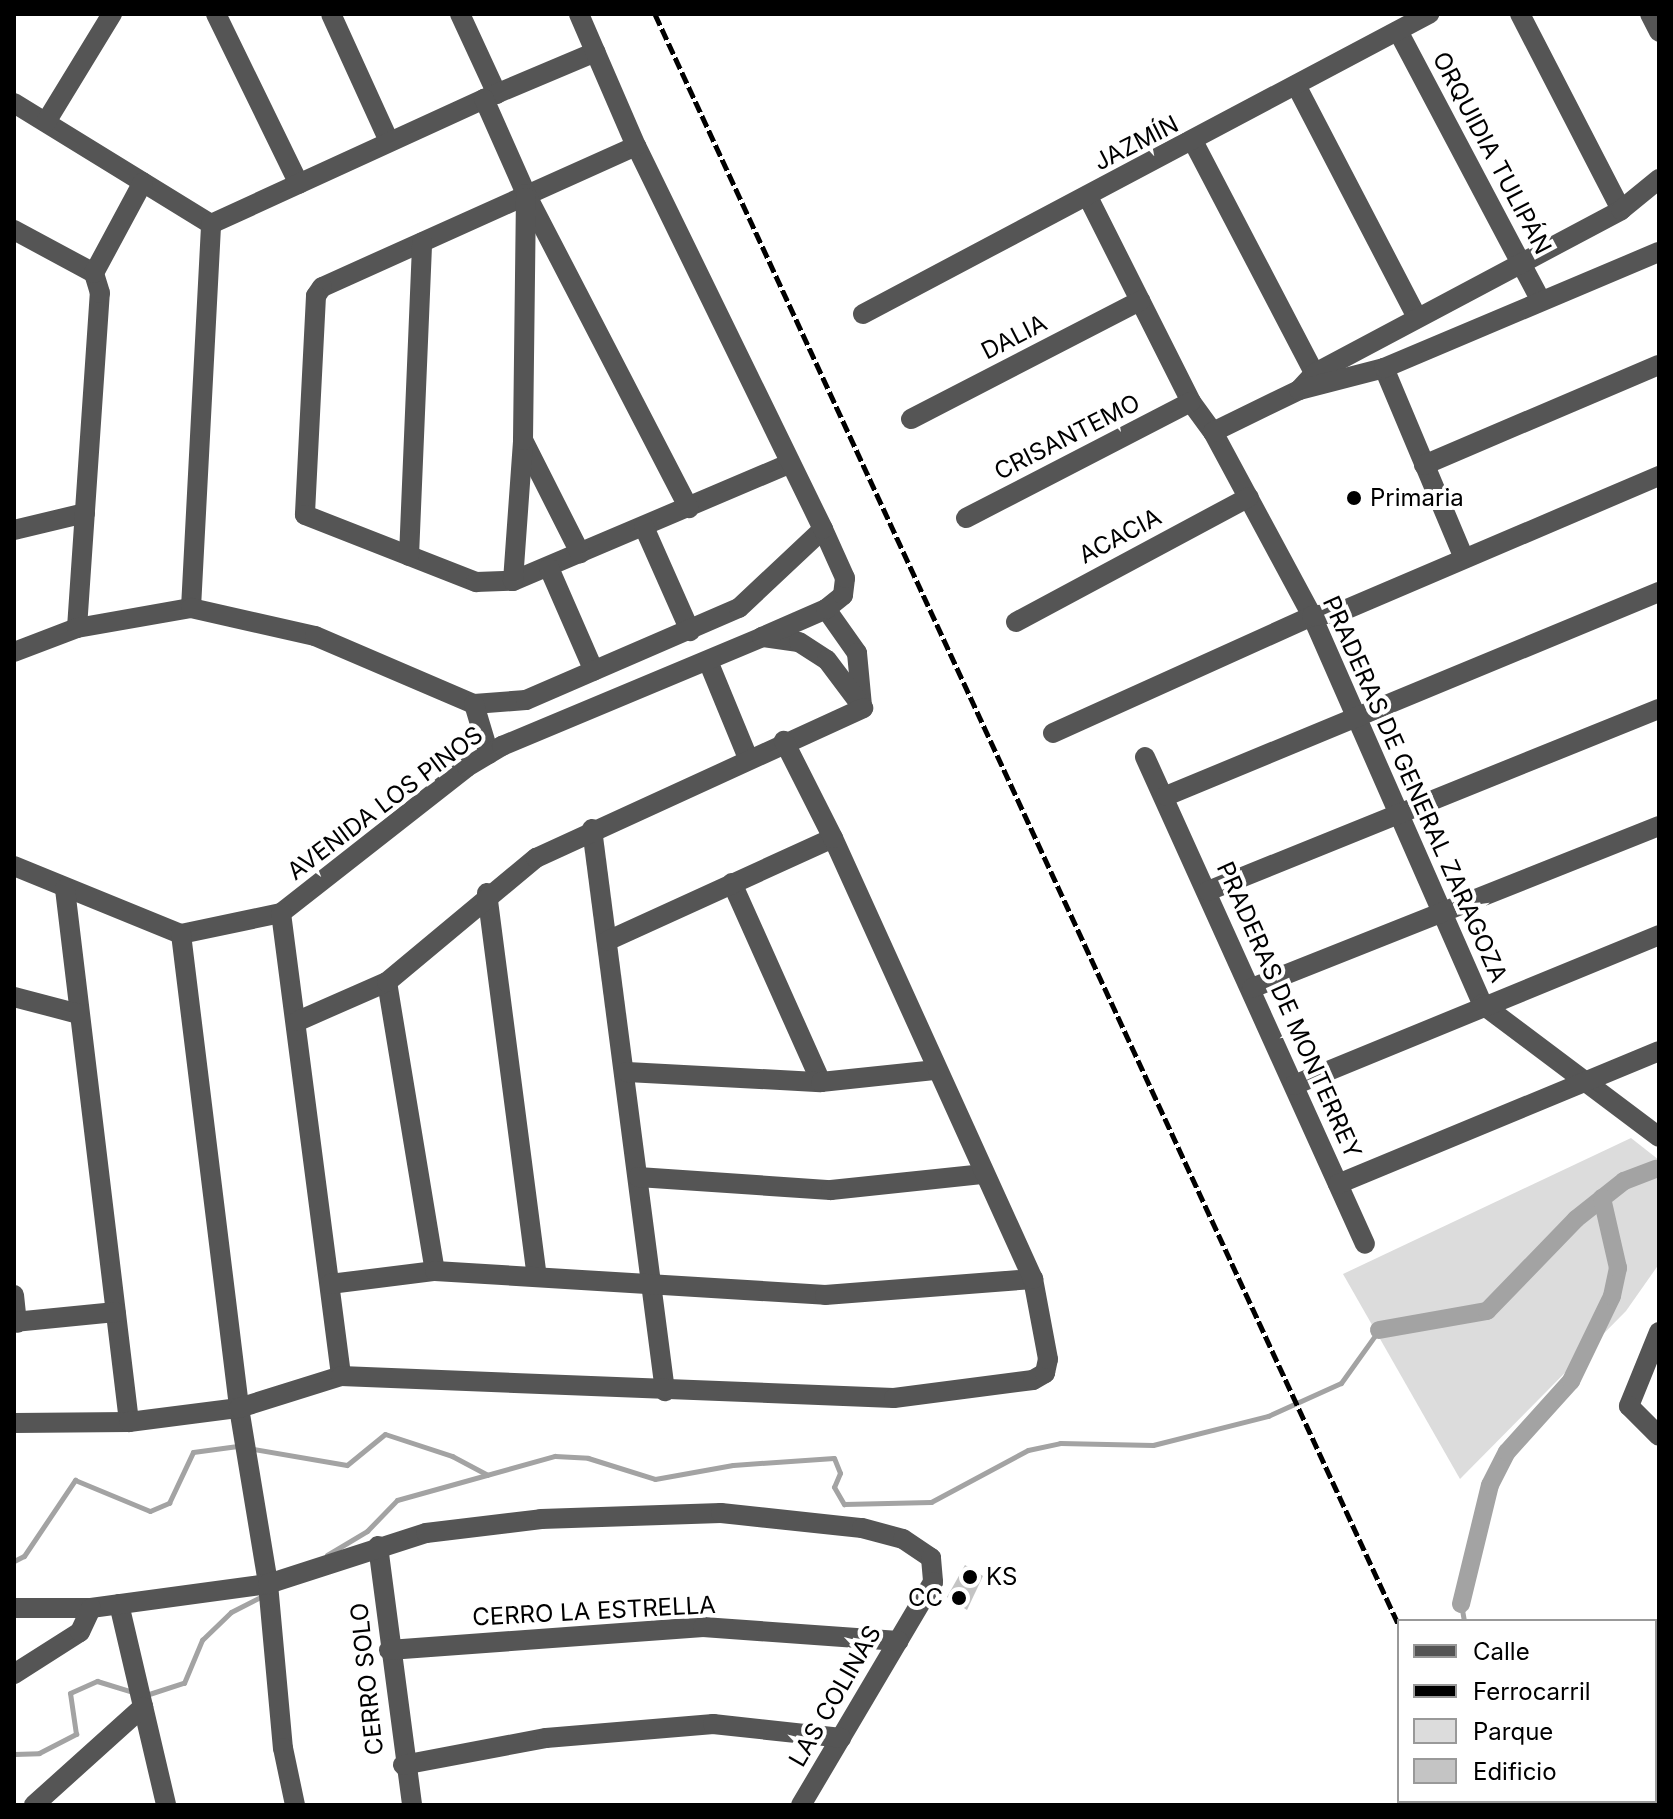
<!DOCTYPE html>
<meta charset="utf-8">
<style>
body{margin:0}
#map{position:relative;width:1673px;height:1819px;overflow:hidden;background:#fff;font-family:Inter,sans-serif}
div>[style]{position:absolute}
.green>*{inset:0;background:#dcdcdc}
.stream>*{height:5px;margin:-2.5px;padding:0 2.5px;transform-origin:2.5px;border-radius:2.5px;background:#a3a3a3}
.canal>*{height:18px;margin:-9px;padding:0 9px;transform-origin:9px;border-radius:9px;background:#a3a3a3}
.building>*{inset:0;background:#c4c4c4}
.minor>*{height:20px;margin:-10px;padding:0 10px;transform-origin:10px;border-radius:10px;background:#555}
.rail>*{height:5px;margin-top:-2.5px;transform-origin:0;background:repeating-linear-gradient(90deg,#000 0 12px,transparent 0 16px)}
.dots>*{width:22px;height:22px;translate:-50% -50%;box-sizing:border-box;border:4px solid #fff;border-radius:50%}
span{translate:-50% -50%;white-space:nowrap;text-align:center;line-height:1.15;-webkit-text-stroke:8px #fff;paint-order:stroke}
.street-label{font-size:24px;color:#000}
.poi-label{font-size:24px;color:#000}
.left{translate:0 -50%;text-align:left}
.right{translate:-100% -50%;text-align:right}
.frame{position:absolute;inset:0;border:16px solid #000;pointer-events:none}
.legend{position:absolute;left:1397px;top:1619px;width:260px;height:184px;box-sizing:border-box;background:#fff;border:2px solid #999;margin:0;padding:10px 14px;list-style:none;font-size:24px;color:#000}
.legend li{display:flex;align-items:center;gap:16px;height:40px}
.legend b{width:40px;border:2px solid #999}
</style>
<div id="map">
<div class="green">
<i style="clip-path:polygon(1631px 1138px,1659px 1160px,1659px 1264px,1626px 1311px,1460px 1479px,1343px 1274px)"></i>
</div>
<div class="stream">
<i style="left:253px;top:1449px;width:95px;rotate:9.7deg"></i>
<i style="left:347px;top:1465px;width:49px;rotate:-39.2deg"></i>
<i style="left:385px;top:1434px;width:71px;rotate:18.2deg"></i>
<i style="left:452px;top:1456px;width:40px;rotate:28deg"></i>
<i style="left:327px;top:1555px;width:47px;rotate:-31deg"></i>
<i style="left:367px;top:1531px;width:43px;rotate:-45.9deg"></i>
<i style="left:397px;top:1500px;width:164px;rotate:-15.6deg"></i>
<i style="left:555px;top:1456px;width:33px;rotate:3deg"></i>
<i style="left:588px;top:1458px;width:70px;rotate:17.4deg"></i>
<i style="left:655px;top:1479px;width:79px;rotate:-10.2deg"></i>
<i style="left:733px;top:1465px;width:101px;rotate:-4deg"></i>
<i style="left:834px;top:1458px;width:16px;rotate:68deg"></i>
<i style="left:840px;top:1473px;width:15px;rotate:113deg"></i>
<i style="left:834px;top:1487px;width:20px;rotate:60deg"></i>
<i style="left:844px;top:1504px;width:87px;rotate:-1.3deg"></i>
<i style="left:931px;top:1502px;width:110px;rotate:-28.2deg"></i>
<i style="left:1028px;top:1450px;width:33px;rotate:-12deg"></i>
<i style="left:1060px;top:1443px;width:93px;rotate:1.2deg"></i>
<i style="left:1153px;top:1445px;width:119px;rotate:-14.2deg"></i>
<i style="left:1268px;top:1416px;width:80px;rotate:-24.3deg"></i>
<i style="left:1341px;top:1383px;width:65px;rotate:-54.4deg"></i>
<i style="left:14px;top:1561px;width:11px;rotate:-27deg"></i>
<i style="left:24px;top:1556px;width:92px;rotate:-56.1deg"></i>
<i style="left:75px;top:1480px;width:81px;rotate:22.5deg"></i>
<i style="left:150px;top:1511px;width:21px;rotate:-23deg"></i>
<i style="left:169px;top:1503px;width:56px;rotate:-64.8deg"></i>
<i style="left:193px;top:1452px;width:45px;rotate:-7.6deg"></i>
<i style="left:1461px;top:1604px;width:17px;rotate:80deg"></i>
<i style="left:146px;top:1695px;width:40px;rotate:-18deg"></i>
<i style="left:184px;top:1683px;width:47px;rotate:-67.3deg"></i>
<i style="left:202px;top:1640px;width:40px;rotate:-44deg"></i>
<i style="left:231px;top:1612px;width:35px;rotate:-27deg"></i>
<i style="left:14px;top:1754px;width:25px;rotate:-2deg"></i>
<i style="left:39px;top:1753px;width:42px;rotate:-27.2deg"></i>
<i style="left:76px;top:1734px;width:41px;rotate:-98.3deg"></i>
<i style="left:70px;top:1693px;width:30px;rotate:-24deg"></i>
<i style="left:97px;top:1681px;width:37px;rotate:17deg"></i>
<i style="left:1426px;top:1805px;width:4px;rotate:-76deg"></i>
</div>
<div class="canal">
<i style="left:1379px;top:1330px;width:110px;rotate:-10deg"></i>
<i style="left:1487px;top:1311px;width:128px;rotate:-45.9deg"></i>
<i style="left:1576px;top:1219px;width:61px;rotate:-38.4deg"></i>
<i style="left:1624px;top:1181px;width:34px;rotate:-21deg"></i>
<i style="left:1461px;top:1604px;width:122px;rotate:-76.3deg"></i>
<i style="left:1490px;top:1485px;width:37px;rotate:-63deg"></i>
<i style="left:1507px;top:1452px;width:96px;rotate:-48deg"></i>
<i style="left:1571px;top:1381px;width:94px;rotate:-64.2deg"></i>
<i style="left:1612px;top:1296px;width:29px;rotate:-78deg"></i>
<i style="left:1618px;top:1268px;width:72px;rotate:-102.9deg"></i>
</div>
<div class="building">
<i style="clip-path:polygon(965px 1565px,983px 1576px,967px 1610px,947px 1597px)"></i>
</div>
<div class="minor">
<i style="left:216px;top:14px;width:189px;rotate:64deg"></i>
<i style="left:331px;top:14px;width:140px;rotate:65.5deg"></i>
<i style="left:460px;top:14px;width:88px;rotate:65.2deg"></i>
<i style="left:1520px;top:14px;width:220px;rotate:62.7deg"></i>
<i style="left:1650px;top:14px;width:20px;rotate:63deg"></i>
<i style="left:1398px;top:31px;width:303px;rotate:62.1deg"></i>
<i style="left:1296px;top:85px;width:262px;rotate:62.5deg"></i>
<i style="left:484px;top:99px;width:121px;rotate:-22.9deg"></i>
<i style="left:14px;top:103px;width:231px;rotate:31.6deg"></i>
<i style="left:46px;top:122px;width:127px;rotate:-58.6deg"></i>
<i style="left:1194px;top:143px;width:272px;rotate:62.4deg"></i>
<i style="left:636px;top:146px;width:344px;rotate:155.8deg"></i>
<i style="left:322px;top:287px;width:11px;rotate:124deg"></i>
<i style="left:316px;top:296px;width:219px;rotate:92.9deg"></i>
<i style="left:305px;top:515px;width:184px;rotate:21.4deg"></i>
<i style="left:476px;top:582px;width:37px;rotate:-2deg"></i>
<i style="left:513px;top:581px;width:300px;rotate:-23deg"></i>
<i style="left:1088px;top:197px;width:229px;rotate:63.3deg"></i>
<i style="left:1191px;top:402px;width:37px;rotate:54deg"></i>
<i style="left:1213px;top:432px;width:209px;rotate:61.7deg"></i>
<i style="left:1312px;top:616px;width:424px;rotate:66.3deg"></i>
<i style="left:1482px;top:1004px;width:221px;rotate:36.9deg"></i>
<i style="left:211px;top:224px;width:300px;rotate:-24.6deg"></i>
<i style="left:484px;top:99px;width:104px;rotate:66.1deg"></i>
<i style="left:526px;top:194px;width:354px;rotate:62.6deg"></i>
<i style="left:14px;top:230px;width:91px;rotate:28.3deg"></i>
<i style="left:863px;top:314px;width:641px;rotate:-27.93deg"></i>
<i style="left:1384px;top:368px;width:206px;rotate:67.2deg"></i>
<i style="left:1299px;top:390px;width:23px;rotate:-47deg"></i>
<i style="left:1315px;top:373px;width:347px;rotate:-28deg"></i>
<i style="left:1621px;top:210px;width:49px;rotate:-39.2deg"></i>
<i style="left:911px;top:419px;width:258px;rotate:-27.3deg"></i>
<i style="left:1213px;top:432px;width:96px;rotate:-26deg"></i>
<i style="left:1299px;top:390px;width:88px;rotate:-14.5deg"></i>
<i style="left:1384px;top:368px;width:298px;rotate:-22.9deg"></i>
<i style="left:523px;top:440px;width:127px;rotate:63.2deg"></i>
<i style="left:1424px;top:465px;width:255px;rotate:-23.1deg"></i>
<i style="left:966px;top:518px;width:253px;rotate:-27.3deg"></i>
<i style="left:644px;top:527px;width:114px;rotate:66.1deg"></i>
<i style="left:14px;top:530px;width:73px;rotate:-13.5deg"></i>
<i style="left:409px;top:556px;width:314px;rotate:-87.6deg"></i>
<i style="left:549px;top:568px;width:112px;rotate:66.4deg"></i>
<i style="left:513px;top:581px;width:141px;rotate:-85.9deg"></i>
<i style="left:523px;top:440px;width:242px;rotate:-89.3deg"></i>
<i style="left:191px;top:608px;width:385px;rotate:-87deg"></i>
<i style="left:826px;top:609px;width:54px;rotate:54.8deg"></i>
<i style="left:857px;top:653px;width:53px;rotate:84.6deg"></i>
<i style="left:1016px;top:622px;width:264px;rotate:-28.2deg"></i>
<i style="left:77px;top:628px;width:336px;rotate:-86.1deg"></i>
<i style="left:100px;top:293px;width:21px;rotate:-107deg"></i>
<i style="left:94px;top:273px;width:103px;rotate:-61.7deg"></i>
<i style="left:762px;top:637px;width:37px;rotate:8deg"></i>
<i style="left:799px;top:642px;width:33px;rotate:33deg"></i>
<i style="left:827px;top:660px;width:60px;rotate:53.1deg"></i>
<i style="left:14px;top:652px;width:67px;rotate:-20.9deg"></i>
<i style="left:77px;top:628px;width:116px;rotate:-10deg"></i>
<i style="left:191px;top:608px;width:127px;rotate:12.7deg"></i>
<i style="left:315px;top:636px;width:173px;rotate:23.2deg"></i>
<i style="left:474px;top:704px;width:52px;rotate:-4.4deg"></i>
<i style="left:526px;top:700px;width:232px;rotate:-23.4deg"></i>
<i style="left:739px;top:608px;width:115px;rotate:-43.2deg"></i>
<i style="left:708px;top:661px;width:105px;rotate:67.6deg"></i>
<i style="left:474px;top:704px;width:52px;rotate:73.3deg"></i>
<i style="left:1053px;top:733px;width:284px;rotate:-24.3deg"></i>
<i style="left:1312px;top:616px;width:28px;rotate:-8deg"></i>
<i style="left:1340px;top:612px;width:347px;rotate:-23.1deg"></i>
<i style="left:1145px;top:757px;width:534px;rotate:65.69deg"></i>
<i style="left:1166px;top:796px;width:534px;rotate:-22.48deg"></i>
<i style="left:592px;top:829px;width:567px;rotate:82.6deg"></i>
<i style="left:14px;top:866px;width:180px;rotate:22.2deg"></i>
<i style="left:181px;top:934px;width:102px;rotate:-11.9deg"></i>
<i style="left:281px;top:913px;width:236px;rotate:-38.1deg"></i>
<i style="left:467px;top:767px;width:41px;rotate:-31deg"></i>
<i style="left:502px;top:746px;width:282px;rotate:-22.7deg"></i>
<i style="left:762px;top:637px;width:70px;rotate:-23.6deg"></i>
<i style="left:826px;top:609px;width:22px;rotate:-39deg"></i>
<i style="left:843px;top:595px;width:17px;rotate:-83deg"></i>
<i style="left:845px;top:578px;width:54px;rotate:-114.2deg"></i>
<i style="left:823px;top:529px;width:426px;rotate:-116deg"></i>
<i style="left:636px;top:146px;width:144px;rotate:-113.4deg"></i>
<i style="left:732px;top:883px;width:218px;rotate:65.9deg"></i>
<i style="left:65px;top:889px;width:537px;rotate:83.15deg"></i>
<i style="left:1208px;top:891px;width:486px;rotate:-22deg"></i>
<i style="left:487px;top:893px;width:387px;rotate:82.6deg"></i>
<i style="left:281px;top:913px;width:467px;rotate:82.6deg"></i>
<i style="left:181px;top:934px;width:478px;rotate:83deg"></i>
<i style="left:239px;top:1408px;width:178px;rotate:80.6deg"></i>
<i style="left:268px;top:1584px;width:165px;rotate:84.8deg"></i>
<i style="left:283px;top:1748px;width:58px;rotate:78.1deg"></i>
<i style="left:607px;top:941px;width:248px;rotate:-24.5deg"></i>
<i style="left:387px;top:982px;width:293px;rotate:80.6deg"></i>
<i style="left:1252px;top:988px;width:438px;rotate:-21.7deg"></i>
<i style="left:14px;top:997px;width:67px;rotate:14.7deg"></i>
<i style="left:298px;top:1021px;width:97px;rotate:-23.7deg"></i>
<i style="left:387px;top:982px;width:194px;rotate:-39.8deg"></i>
<i style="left:536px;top:858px;width:360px;rotate:-24.6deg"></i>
<i style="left:627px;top:1072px;width:194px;rotate:3deg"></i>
<i style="left:821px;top:1082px;width:116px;rotate:-6deg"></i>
<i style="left:1294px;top:1085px;width:395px;rotate:-22.3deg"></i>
<i style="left:638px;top:1177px;width:193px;rotate:3.9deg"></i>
<i style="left:831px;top:1190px;width:154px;rotate:-6deg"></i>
<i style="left:1338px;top:1184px;width:347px;rotate:-22.5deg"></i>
<i style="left:330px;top:1284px;width:106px;rotate:-7.1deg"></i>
<i style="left:435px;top:1271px;width:391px;rotate:3.5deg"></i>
<i style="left:825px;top:1295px;width:209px;rotate:-4.4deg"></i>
<i style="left:14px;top:1295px;width:28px;rotate:84deg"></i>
<i style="left:14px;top:1322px;width:102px;rotate:-5.6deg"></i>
<i style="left:1659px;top:1332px;width:80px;rotate:112.1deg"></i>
<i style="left:1629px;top:1406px;width:42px;rotate:45deg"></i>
<i style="left:14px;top:1423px;width:115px;rotate:-0.5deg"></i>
<i style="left:129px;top:1422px;width:111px;rotate:-7.3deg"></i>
<i style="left:239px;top:1408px;width:107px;rotate:-17.4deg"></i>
<i style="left:341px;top:1376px;width:553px;rotate:2.28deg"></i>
<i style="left:894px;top:1398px;width:140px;rotate:-7.4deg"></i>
<i style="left:1033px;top:1380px;width:14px;rotate:-30deg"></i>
<i style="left:1045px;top:1373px;width:14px;rotate:-78deg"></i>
<i style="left:1048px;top:1359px;width:81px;rotate:-100.6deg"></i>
<i style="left:1033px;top:1279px;width:484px;rotate:-114.4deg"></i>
<i style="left:833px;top:838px;width:109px;rotate:-116.8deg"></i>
<i style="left:378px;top:1546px;width:261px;rotate:82.5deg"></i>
<i style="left:119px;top:1604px;width:206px;rotate:76.8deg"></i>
<i style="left:14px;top:1608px;width:77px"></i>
<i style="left:91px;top:1608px;width:179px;rotate:-7.7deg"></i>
<i style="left:268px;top:1584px;width:166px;rotate:-17.9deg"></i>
<i style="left:426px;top:1533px;width:116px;rotate:-6.9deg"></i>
<i style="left:541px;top:1519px;width:180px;rotate:-1.9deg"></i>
<i style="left:721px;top:1513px;width:142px;rotate:6.1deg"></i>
<i style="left:862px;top:1528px;width:42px;rotate:15deg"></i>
<i style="left:903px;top:1539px;width:34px;rotate:34deg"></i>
<i style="left:931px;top:1558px;width:24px;rotate:85deg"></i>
<i style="left:933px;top:1582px;width:259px;rotate:120.6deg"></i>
<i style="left:389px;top:1650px;width:315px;rotate:-4.2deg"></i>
<i style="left:703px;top:1627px;width:196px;rotate:4.1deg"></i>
<i style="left:14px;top:1674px;width:78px;rotate:-32.5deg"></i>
<i style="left:80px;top:1632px;width:26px;rotate:-65deg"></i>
<i style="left:403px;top:1765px;width:146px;rotate:-10.7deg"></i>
<i style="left:546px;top:1738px;width:168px;rotate:-4.8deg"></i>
<i style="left:713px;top:1724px;width:129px;rotate:6.2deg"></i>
<i style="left:34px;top:1805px;width:147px;rotate:-42deg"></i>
</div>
<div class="rail">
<i style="left:655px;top:14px;width:1775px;rotate:65.22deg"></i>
<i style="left:1479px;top:1801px;width:4px;rotate:63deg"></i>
</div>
<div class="dots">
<i style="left:1354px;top:498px;background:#000"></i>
<i style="left:970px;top:1577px;background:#000"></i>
<i style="left:959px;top:1598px;background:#000"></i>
</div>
<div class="street-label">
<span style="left:1136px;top:143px;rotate:-27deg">JAZMÍN</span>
<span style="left:1492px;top:153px;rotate:62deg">ORQUIDIA TULIPÁN</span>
<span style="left:1014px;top:337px;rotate:-27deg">DALIA</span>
<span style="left:1067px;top:437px;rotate:-27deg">CRISANTEMO</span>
<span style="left:1120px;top:536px;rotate:-28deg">ACACIA</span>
<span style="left:1415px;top:789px;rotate:66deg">PRADERAS DE GENERAL ZARAGOZA</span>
<span style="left:385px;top:803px;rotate:-37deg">AVENIDA LOS PINOS</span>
<span style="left:1289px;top:1010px;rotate:66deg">PRADERAS DE MONTERREY</span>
<span style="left:594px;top:1611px;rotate:-3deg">CERRO LA ESTRELLA</span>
<span style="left:367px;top:1679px;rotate:-96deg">CERRO SOLO</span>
<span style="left:835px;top:1696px;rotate:-60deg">LAS COLINAS</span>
</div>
<div class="poi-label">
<span class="left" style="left:1370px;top:498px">Primaria</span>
<span class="left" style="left:986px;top:1577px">KS</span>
<span class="right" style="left:943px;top:1598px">CC</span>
</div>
<div class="frame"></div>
<ul class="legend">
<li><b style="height:10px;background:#555"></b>Calle</li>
<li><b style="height:10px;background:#000"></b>Ferrocarril</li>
<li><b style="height:22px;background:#dcdcdc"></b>Parque</li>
<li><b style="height:22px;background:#c4c4c4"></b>Edificio</li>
</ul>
</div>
